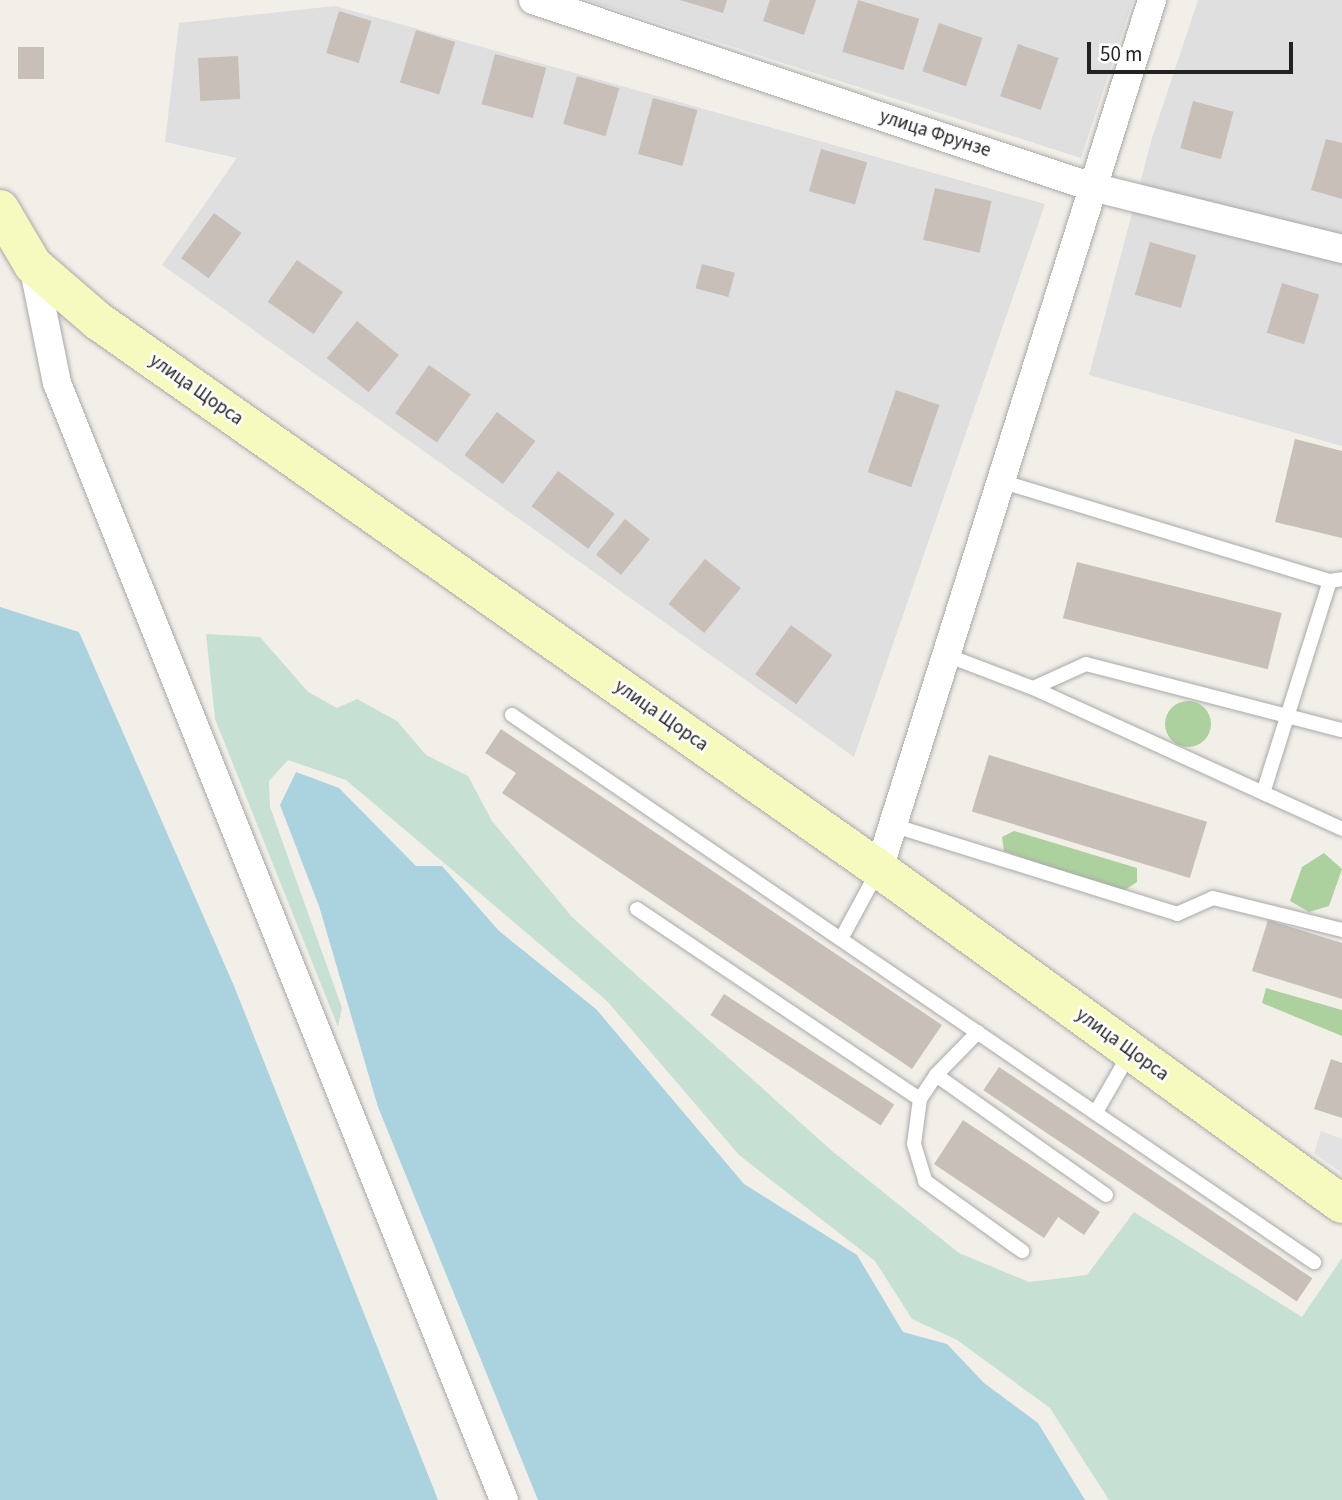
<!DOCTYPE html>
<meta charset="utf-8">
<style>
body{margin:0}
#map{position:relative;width:1342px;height:1500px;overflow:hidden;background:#f2efe9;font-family:"Source Sans 3",sans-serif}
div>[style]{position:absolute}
.residential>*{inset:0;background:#e0dfdf}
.forest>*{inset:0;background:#add19e}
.round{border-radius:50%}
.wetland>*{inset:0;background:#c6e0d4}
.parking>*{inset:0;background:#e2e2e2}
.water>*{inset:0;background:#aad3df}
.building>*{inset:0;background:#c7bfb8;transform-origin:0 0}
.roads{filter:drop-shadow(0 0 2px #a9a9a9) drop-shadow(0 0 2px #a9a9a9)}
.lane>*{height:14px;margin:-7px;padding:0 7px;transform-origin:7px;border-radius:7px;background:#fff}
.street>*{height:28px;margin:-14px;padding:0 14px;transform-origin:14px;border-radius:14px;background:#fff}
.secondary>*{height:38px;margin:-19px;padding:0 19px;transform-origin:19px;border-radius:19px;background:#f7fabf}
span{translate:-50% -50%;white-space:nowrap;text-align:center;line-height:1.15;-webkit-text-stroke:5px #fff;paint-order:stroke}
.street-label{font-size:19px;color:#222}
.scale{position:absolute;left:1087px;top:42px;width:206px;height:32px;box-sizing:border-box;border:4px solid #222;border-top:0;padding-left:9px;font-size:21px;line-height:24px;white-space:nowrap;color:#222;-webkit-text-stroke:5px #fff;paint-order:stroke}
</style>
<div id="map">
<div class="residential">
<i style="clip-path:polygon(586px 0,1133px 0,1081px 158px)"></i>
<i style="clip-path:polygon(1198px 0,1342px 0,1342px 446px,1089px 375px,1152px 138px)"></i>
<i style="clip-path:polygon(335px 6px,1045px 204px,854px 757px,162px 265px,237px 158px,165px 142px,179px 23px)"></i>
</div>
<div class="forest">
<i class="round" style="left:1165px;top:701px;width:46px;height:46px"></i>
<i style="clip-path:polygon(1014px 831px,1137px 868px,1137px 882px,1122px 892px,1004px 851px,1002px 837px)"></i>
<i style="clip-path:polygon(1324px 853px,1342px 869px,1329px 906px,1309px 912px,1290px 901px,1302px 867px)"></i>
<i style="clip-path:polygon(1266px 988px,1342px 1010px,1342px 1036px,1262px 1003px)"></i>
</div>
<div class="wetland">
<i style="clip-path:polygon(206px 634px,260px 637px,308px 692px,337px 708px,357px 699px,397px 721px,426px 755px,468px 776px,492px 821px,572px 917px,832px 1151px,959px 1253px,1029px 1282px,1087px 1275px,1134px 1212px,1302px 1317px,1342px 1258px,1342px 1500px,1109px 1500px,1050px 1408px,957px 1340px,912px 1319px,875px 1261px,739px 1155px,607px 1001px,346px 780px,288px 760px,269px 781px,270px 807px,342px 1008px,338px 1027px,215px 719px)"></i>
</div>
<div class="parking">
<i style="clip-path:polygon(1321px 1131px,1342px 1139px,1342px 1173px,1314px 1153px)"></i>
</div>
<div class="water">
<i style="clip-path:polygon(0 607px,79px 632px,234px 986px,438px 1500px,0 1500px)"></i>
<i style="clip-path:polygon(296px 772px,339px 788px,416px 866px,442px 866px,499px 931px,596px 1009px,744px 1184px,857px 1255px,903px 1332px,947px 1344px,984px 1383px,1038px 1423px,1085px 1500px,538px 1500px,378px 1107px,319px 906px,280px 805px)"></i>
</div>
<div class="building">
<i style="clip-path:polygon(680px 0,727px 0,723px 13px)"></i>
<i style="clip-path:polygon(770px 0,816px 0,804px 35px,763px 21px)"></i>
<i style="left:858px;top:0;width:64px;height:54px;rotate:17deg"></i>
<i style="left:339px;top:11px;width:34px;height:44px;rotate:17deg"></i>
<i style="left:939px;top:23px;width:46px;height:51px;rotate:19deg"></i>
<i style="left:416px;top:30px;width:41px;height:55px;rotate:17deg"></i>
<i style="left:1018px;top:44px;width:43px;height:55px;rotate:19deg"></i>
<i style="left:18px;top:47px;width:26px;height:32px"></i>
<i style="left:495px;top:54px;width:53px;height:52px;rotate:15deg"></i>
<i style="left:238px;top:56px;width:43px;height:40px;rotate:87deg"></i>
<i style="left:577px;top:76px;width:44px;height:50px;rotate:16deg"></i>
<i style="left:653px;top:98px;width:46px;height:58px;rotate:15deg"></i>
<i style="left:1193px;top:101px;width:42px;height:49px;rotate:15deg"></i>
<i style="clip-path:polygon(1326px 139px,1342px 143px,1342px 199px,1311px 190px)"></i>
<i style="left:821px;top:149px;width:48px;height:44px;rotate:16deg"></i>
<i style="left:935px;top:188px;width:58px;height:53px;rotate:13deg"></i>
<i style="left:214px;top:213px;width:34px;height:56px;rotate:36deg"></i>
<i style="left:1150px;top:242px;width:48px;height:55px;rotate:16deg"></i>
<i style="left:297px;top:260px;width:56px;height:51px;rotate:35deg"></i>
<i style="left:702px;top:264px;width:34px;height:25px;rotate:15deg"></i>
<i style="left:1282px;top:283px;width:39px;height:52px;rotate:17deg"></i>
<i style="left:357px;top:321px;width:54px;height:48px;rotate:39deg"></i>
<i style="left:429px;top:365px;width:51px;height:59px;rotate:35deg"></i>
<i style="left:896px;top:390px;width:46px;height:87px;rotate:19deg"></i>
<i style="left:497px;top:412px;width:48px;height:54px;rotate:37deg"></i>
<i style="clip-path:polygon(1295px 439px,1342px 451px,1342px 538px,1275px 522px)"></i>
<i style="left:558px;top:471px;width:71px;height:44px;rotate:37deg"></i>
<i style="left:625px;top:519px;width:32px;height:46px;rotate:39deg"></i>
<i style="left:705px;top:559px;width:46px;height:58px;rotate:39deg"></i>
<i style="left:1077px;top:562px;width:211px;height:58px;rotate:14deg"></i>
<i style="left:791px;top:625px;width:51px;height:61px;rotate:36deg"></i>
<i style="clip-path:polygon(501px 729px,942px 1025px,912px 1069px,502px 793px,516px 773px,485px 753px)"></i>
<i style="left:989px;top:755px;width:228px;height:59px;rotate:17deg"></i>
<i style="clip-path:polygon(1268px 920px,1342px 943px,1342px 999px,1252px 971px)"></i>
<i style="left:724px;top:994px;width:203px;height:25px;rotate:33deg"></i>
<i style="clip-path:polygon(1331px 1059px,1342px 1063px,1342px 1118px,1314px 1109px)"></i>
<i style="left:999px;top:1067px;width:378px;height:28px;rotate:34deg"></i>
<i style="clip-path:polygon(963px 1120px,1100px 1212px,1084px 1235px,1058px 1217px,1044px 1238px,934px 1164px)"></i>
</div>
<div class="roads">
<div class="lane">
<i style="left:1000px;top:481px;width:345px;rotate:16.9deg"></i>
<i style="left:1330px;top:581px;width:12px;rotate:-9deg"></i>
<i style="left:946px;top:655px;width:93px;rotate:20.8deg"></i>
<i style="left:1033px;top:688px;width:340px;rotate:24.5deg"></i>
<i style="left:1033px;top:688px;width:58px;rotate:-24.4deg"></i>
<i style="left:1086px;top:664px;width:264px;rotate:14.5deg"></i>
<i style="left:512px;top:715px;width:971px;rotate:34.3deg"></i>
<i style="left:1264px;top:790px;width:219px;rotate:-72.5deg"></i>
<i style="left:892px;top:825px;width:299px;rotate:17.3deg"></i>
<i style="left:1177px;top:914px;width:39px;rotate:-24deg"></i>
<i style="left:1213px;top:898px;width:133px;rotate:13.9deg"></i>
<i style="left:637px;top:909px;width:341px;rotate:33.9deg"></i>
<i style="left:920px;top:1099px;width:45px;rotate:97.6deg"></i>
<i style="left:914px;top:1144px;width:39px;rotate:73deg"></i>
<i style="left:925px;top:1181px;width:120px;rotate:35.8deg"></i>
<i style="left:841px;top:939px;width:80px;rotate:-61.5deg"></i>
<i style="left:936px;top:1075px;width:60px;rotate:-45.7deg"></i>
<i style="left:920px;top:1099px;width:29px;rotate:-56deg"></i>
<i style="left:936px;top:1075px;width:208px;rotate:35.2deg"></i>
<i style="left:1096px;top:1112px;width:68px;rotate:-60deg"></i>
</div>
<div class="street">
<i style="left:533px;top:0;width:589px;rotate:18.5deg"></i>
<i style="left:1092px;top:187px;width:258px;rotate:13.9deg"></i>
<i style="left:33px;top:265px;width:120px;rotate:78.5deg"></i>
<i style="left:57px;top:383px;width:1203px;rotate:68.19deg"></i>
<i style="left:879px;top:869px;width:911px;rotate:-72.56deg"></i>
</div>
<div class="secondary">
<i style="left:0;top:209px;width:65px;rotate:59.5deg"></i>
<i style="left:33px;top:265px;width:86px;rotate:40.7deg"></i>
<i style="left:98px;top:321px;width:954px;rotate:35.06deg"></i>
<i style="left:879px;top:869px;width:571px;rotate:35.89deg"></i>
</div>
</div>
<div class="street-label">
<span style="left:935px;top:134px;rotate:18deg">улица Фрунзе</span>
<span style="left:196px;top:390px;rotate:35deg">улица Щорса</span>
<span style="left:661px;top:716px;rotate:35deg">улица Щорса</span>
<span style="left:1122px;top:1045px;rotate:36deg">улица Щорса</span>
</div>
<div class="scale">50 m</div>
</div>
